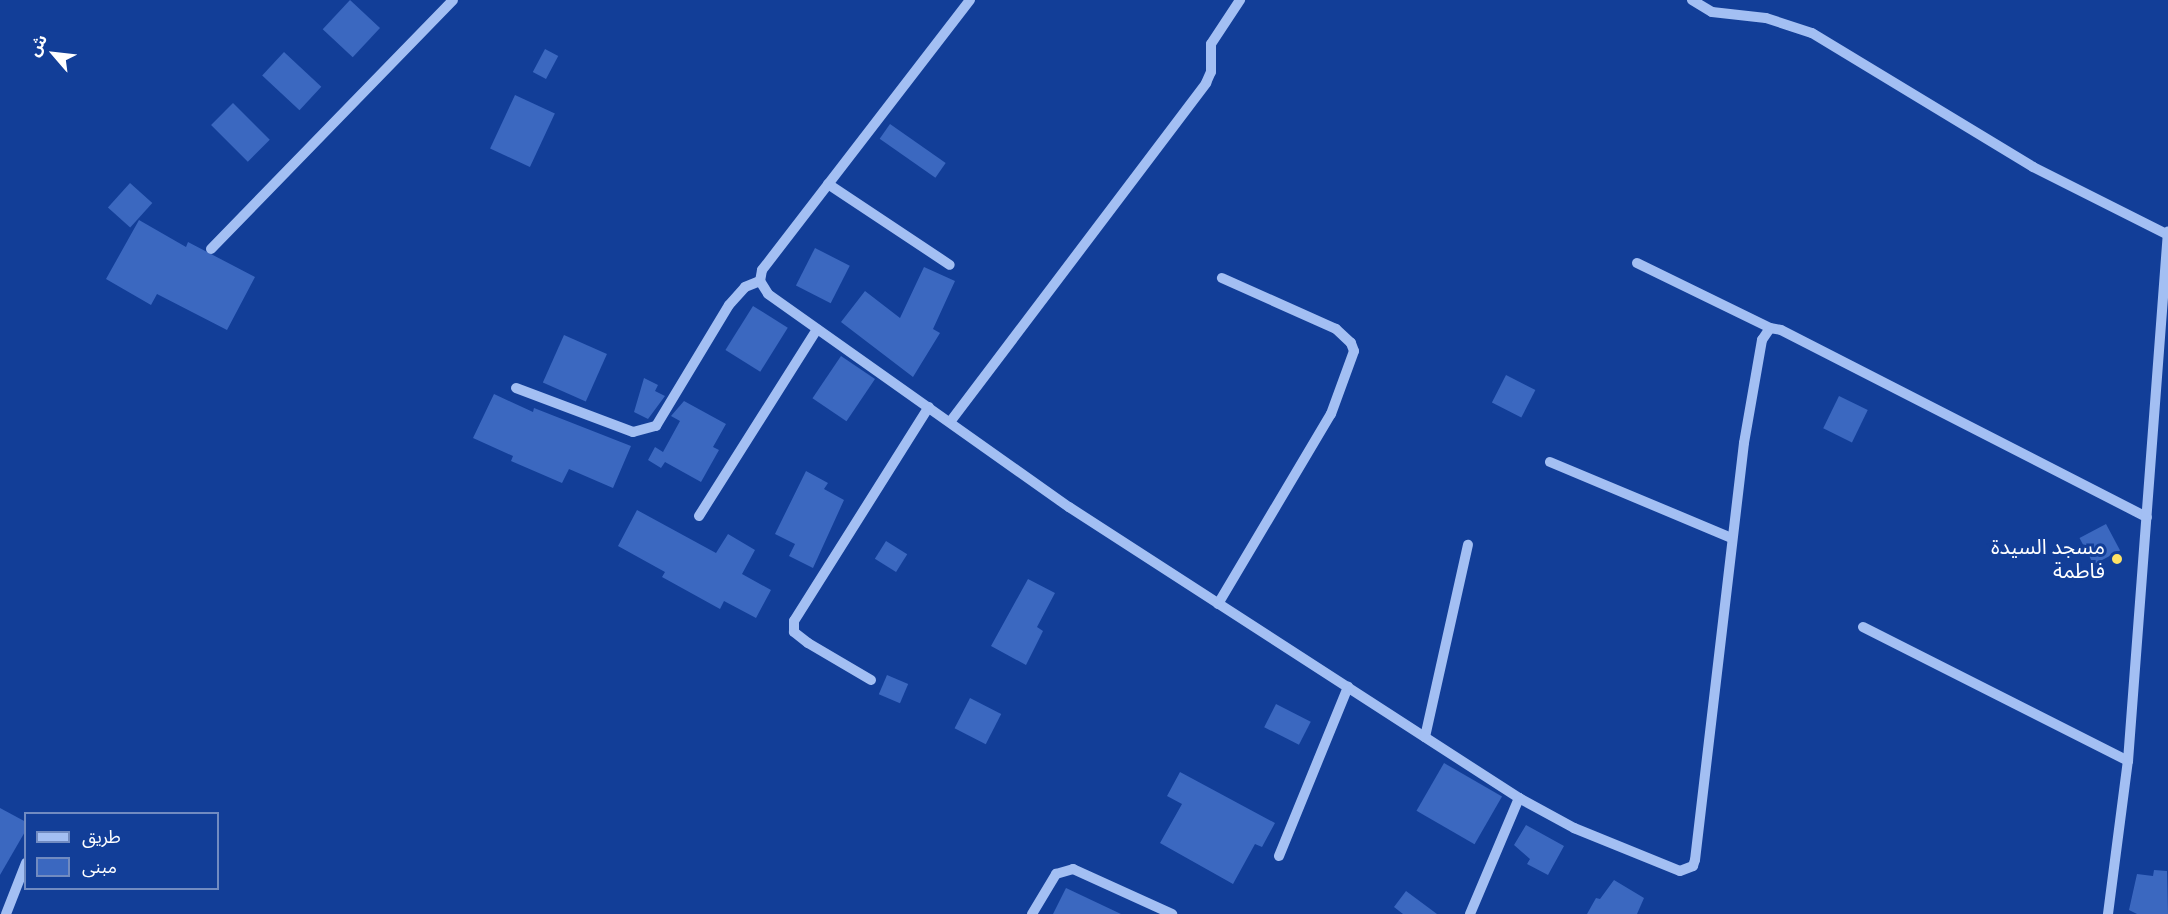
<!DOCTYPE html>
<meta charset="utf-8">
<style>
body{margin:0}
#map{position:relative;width:2168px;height:914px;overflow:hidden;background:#123e98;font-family:"Roboto Condensed","Noto Sans Arabic",sans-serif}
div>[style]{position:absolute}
.building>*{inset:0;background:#3b68c0;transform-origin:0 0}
.minor>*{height:10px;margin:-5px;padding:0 5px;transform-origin:5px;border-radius:5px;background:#a3bff3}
.dots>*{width:16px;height:16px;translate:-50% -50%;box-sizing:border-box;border:3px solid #123e98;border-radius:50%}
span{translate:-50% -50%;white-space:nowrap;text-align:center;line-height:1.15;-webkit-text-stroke:6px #123e98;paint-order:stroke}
.poi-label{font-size:21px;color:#fff}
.right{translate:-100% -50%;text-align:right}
.legend{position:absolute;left:24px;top:812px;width:195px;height:78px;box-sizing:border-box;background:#123e98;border:2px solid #718bc1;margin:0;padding:8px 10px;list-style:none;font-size:18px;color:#fff}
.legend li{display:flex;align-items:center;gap:12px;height:30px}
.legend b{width:30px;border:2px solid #718bc1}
.north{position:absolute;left:24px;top:24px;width:60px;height:60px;-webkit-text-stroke:4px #123e98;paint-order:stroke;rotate:298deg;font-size:16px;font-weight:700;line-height:24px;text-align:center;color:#fff}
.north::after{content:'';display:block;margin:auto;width:21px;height:27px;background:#fff;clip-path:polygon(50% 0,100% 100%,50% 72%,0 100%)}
</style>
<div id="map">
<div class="building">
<i style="left:350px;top:0;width:41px;height:40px;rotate:43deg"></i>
<i style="left:545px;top:49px;width:15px;height:26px;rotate:28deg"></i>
<i style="left:284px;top:52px;width:51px;height:32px;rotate:43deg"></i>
<i style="left:515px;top:95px;width:44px;height:59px;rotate:25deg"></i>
<i style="left:233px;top:103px;width:52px;height:31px;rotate:45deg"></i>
<i style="left:890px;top:124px;width:68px;height:18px;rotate:35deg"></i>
<i style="left:130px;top:183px;width:30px;height:33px;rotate:42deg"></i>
<i style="clip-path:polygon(139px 220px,186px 247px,188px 242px,255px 277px,227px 330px,157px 294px,151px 305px,106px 279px)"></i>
<i style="left:815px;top:248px;width:39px;height:42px;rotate:27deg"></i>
<i style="clip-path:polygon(924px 267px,955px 281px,933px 329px,940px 333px,913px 377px,841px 322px,865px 291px,900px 318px)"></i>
<i style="left:753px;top:306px;width:41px;height:52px;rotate:32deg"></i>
<i style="left:564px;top:335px;width:47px;height:52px;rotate:24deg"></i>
<i style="left:841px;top:356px;width:41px;height:51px;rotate:34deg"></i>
<i style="left:1506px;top:375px;width:33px;height:31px;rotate:27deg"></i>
<i style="clip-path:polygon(644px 378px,658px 385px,655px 391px,665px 396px,648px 419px,634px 412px)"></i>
<i style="clip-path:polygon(494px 394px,533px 412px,534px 408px,631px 446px,613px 488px,569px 469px,562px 483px,511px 461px,513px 456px,473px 438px)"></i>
<i style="left:1839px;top:396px;width:32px;height:36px;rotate:26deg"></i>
<i style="clip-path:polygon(684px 401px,726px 424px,713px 447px,719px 450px,701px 482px,665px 462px,661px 468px,648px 460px,655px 447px,663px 452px,680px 421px,671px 416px)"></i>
<i style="clip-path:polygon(806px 471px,828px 483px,824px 489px,844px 500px,813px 568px,789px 556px,795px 544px,775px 534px)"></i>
<i style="clip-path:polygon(637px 510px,716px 553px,728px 534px,755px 550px,742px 574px,771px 590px,756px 618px,724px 601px,720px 609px,662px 577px,665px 572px,618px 546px)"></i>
<i style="left:2106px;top:524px;width:30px;height:30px;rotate:62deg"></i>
<i style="left:886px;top:541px;width:25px;height:21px;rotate:32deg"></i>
<i style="clip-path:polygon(1028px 579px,1055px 593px,1037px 627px,1043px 631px,1026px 665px,991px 646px)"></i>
<i style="left:887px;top:675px;width:23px;height:21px;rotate:23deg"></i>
<i style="left:970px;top:698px;width:35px;height:34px;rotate:27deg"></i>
<i style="left:1276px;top:704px;width:39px;height:26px;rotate:27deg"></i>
<i style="left:1444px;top:763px;width:67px;height:55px;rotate:30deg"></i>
<i style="clip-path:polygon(1180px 772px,1275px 823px,1262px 847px,1255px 844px,1233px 884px,1160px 843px,1182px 804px,1167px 796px)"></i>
<i style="clip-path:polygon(0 808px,26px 822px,26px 830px,0 875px)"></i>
<i style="clip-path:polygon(1526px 825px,1564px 846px,1548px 875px,1527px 864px,1530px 859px,1514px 845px)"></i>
<i style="clip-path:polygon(2154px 870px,2167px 871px,2168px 914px,2137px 914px,2129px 910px,2137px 874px,2153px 876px)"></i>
<i style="clip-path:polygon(1614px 880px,1644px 898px,1637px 914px,1587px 914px,1596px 898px,1600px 899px)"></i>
<i style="clip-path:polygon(1066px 888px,1121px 914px,1053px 914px)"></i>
<i style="clip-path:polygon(1406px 891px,1437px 914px,1403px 914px,1394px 907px)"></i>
</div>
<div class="minor">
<i style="left:970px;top:0;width:341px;rotate:127.6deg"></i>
<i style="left:762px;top:270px;width:11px;rotate:100deg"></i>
<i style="left:760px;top:281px;width:15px;rotate:58deg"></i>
<i style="left:768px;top:294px;width:369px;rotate:35.3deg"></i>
<i style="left:1069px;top:507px;width:536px;rotate:32.89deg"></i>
<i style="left:1519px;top:798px;width:63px;rotate:28.6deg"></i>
<i style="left:1574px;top:828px;width:114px;rotate:22.1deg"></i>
<i style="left:1680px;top:871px;width:14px;rotate:-21deg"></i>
<i style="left:1693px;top:866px;width:6px;rotate:-72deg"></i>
<i style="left:1695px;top:860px;width:420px;rotate:-83.3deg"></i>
<i style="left:1744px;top:443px;width:105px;rotate:-80.1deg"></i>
<i style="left:1762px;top:340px;width:14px;rotate:-56deg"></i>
<i style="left:1692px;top:0;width:23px;rotate:31deg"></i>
<i style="left:1712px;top:12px;width:54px;rotate:6.3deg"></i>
<i style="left:1766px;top:18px;width:48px;rotate:18.1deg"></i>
<i style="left:1812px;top:33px;width:258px;rotate:31.2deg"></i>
<i style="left:2033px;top:167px;width:151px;rotate:26.7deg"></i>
<i style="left:828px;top:184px;width:146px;rotate:33.6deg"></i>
<i style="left:211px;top:249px;width:347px;rotate:-45.8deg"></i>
<i style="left:1637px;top:263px;width:148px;rotate:26deg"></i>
<i style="left:1770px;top:328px;width:11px;rotate:10deg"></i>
<i style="left:1781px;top:330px;width:411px;rotate:27.1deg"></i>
<i style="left:516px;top:388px;width:125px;rotate:20.6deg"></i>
<i style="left:633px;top:432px;width:24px;rotate:-15deg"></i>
<i style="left:656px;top:426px;width:141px;rotate:-58.9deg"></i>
<i style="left:729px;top:305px;width:24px;rotate:-48deg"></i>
<i style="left:745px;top:287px;width:16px;rotate:-22deg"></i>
<i style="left:950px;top:422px;width:425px;rotate:-52.9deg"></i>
<i style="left:1206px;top:83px;width:12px;rotate:-66deg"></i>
<i style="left:1211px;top:72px;width:28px;rotate:-90deg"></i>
<i style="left:1211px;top:44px;width:53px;rotate:-56.6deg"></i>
<i style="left:1550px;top:462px;width:197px;rotate:22.7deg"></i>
<i style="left:699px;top:516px;width:221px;rotate:-57.7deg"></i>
<i style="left:1218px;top:604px;width:221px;rotate:-59.3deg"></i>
<i style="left:1331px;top:414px;width:67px;rotate:-69.9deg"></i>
<i style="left:1354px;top:351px;width:9px;rotate:-111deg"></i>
<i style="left:1351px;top:343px;width:21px;rotate:-137deg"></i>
<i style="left:1336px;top:329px;width:125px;rotate:-155.9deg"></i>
<i style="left:1863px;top:627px;width:297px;rotate:26.8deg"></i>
<i style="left:871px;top:680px;width:73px;rotate:-149.6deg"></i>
<i style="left:808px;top:643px;width:18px;rotate:-142deg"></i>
<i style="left:794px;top:632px;width:11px;rotate:-90deg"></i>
<i style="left:794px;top:621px;width:253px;rotate:-57.8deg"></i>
<i style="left:1425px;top:737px;width:197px;rotate:-77.4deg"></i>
<i style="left:1279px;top:856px;width:183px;rotate:-67.8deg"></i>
<i style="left:6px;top:914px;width:55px;rotate:-68.6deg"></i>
<i style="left:1032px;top:914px;width:47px;rotate:-59deg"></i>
<i style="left:1056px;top:874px;width:18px;rotate:-16deg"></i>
<i style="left:1073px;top:869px;width:109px;rotate:24.4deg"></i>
<i style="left:1470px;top:914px;width:126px;rotate:-67.1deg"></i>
<i style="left:2108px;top:914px;width:154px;rotate:-82.6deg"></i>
<i style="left:2128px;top:761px;width:531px;rotate:-85.68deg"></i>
</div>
<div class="dots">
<i style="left:2117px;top:559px;background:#ffe365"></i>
</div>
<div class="poi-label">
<span class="right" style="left:2105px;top:559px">مسجد السيدة<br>فاطمة</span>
</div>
<ul class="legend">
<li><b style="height:8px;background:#a3bff3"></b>طريق</li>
<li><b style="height:16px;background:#3b68c0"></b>مبنى</li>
</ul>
<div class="north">ش</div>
</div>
